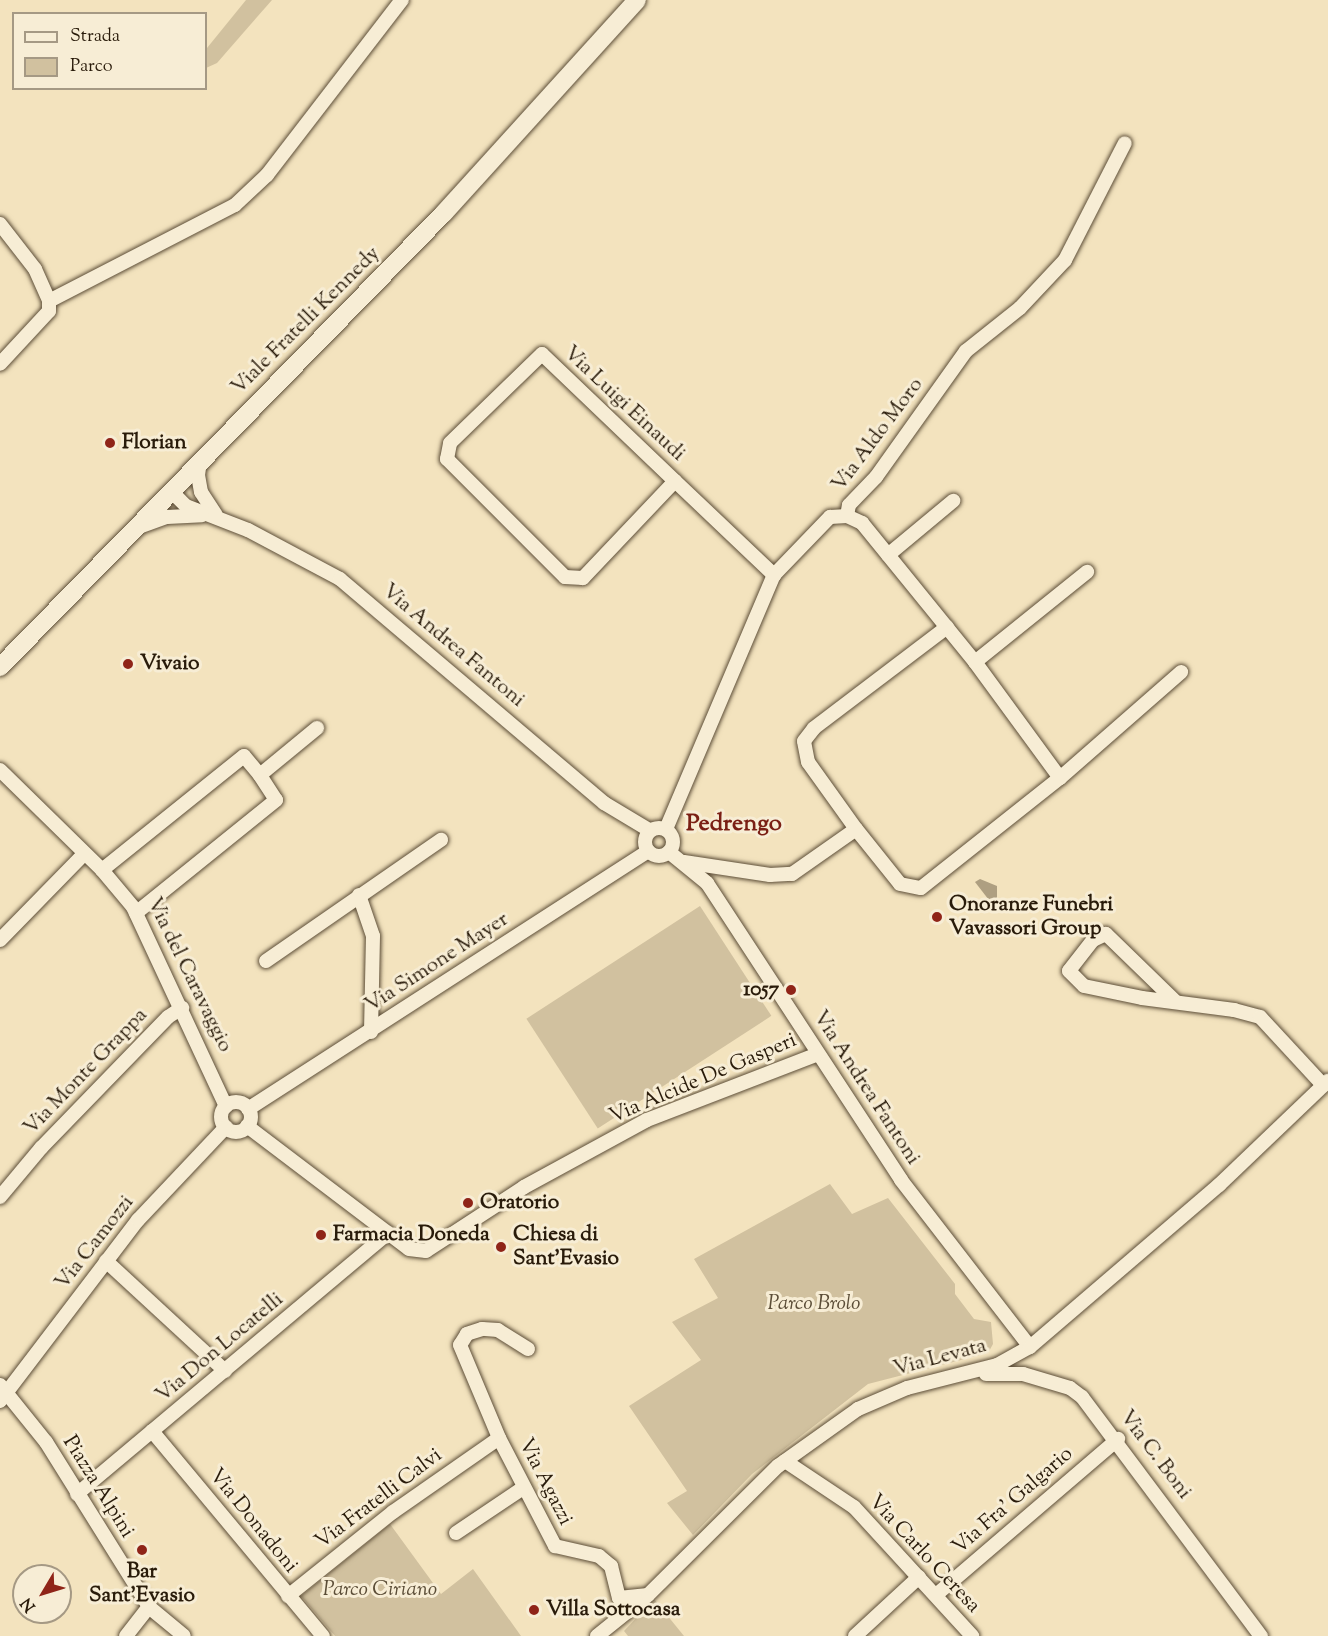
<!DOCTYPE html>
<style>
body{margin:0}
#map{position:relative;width:1328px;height:1636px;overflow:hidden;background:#f3e3be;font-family:"Sorts Mill Goudy",serif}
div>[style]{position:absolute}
.green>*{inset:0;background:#d1c19f;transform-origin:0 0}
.water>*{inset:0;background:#ae9f81}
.roads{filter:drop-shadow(0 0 2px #5c4d37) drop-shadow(0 0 2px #5c4d37)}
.street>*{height:14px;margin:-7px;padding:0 7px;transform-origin:7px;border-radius:7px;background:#f7edd5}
.street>.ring{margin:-7px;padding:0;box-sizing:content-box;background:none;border:14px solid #f7edd5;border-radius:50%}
.secondary>*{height:18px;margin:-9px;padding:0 9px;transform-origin:9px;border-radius:9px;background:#f7edd5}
.dots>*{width:16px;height:16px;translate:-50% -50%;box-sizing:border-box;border:3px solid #f7edd5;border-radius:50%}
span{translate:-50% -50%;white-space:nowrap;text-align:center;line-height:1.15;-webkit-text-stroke:6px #f7edd5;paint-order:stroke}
.street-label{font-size:21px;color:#291b0a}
.poi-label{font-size:21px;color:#291b0a;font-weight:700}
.left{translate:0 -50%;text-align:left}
.right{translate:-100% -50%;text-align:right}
.park-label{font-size:21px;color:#5b4d37;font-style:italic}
.quarter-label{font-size:24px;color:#7a1f14;font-weight:700}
.legend{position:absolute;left:12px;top:12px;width:195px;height:78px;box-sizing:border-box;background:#f7edd5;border:2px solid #a59984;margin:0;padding:8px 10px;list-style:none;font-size:18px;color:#291b0a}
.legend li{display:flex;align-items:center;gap:12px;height:30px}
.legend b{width:30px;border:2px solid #a59984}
.north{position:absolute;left:12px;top:1564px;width:60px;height:60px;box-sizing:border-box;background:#f7edd5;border:2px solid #a59984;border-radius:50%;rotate:232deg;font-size:16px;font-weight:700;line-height:24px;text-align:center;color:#291b0a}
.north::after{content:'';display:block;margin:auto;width:21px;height:27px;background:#8f2418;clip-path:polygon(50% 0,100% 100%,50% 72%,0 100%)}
</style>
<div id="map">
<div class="green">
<i style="clip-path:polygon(246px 0,272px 0,217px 63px,206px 68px,207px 48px)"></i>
<i style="left:700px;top:906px;width:131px;height:207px;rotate:57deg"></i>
<i style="clip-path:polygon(830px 1184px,852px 1214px,888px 1198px,955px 1284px,955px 1294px,974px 1319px,991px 1322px,993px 1344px,988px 1353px,868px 1384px,752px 1474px,693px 1535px,667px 1503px,687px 1491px,629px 1406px,701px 1360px,672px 1322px,718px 1298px,694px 1259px)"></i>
<i style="clip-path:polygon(390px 1524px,441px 1594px,473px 1569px,521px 1636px,335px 1636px,301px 1596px)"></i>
<i style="clip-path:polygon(654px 1599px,684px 1636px,628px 1636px,624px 1631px)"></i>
</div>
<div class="water">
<i style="clip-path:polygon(980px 879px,997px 886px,997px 900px,992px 904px,975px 882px)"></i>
</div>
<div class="roads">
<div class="street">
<i style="left:0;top:224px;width:57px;rotate:52.1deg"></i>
<i style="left:35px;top:269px;width:35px;rotate:66deg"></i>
<i style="left:49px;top:301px;width:10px;rotate:90deg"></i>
<i style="left:49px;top:311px;width:72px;rotate:132.8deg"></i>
<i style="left:49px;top:301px;width:209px;rotate:-27.3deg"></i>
<i style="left:235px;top:205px;width:44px;rotate:-43.2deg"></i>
<i style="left:267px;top:175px;width:221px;rotate:-52.4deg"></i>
<i style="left:542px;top:354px;width:184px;rotate:43.7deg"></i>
<i style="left:675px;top:481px;width:134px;rotate:133.5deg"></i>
<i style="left:583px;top:578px;width:18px;rotate:-177deg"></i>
<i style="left:565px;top:577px;width:167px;rotate:-135deg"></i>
<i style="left:447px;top:459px;width:16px;rotate:-79deg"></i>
<i style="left:450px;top:443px;width:128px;rotate:-44.1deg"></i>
<i style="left:200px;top:461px;width:14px;rotate:98deg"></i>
<i style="left:198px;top:475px;width:17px;rotate:80deg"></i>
<i style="left:201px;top:492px;width:27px;rotate:57deg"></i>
<i style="left:675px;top:481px;width:137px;rotate:43.5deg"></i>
<i style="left:171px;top:491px;width:21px;rotate:45deg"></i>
<i style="left:186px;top:506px;width:66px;rotate:21.2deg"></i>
<i style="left:248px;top:530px;width:104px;rotate:28deg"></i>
<i style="left:340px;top:579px;width:346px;rotate:40.3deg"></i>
<i style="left:604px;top:803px;width:52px;rotate:31deg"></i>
<i style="left:847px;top:516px;width:17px;rotate:25deg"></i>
<i style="left:862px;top:523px;width:179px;rotate:50.9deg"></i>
<i style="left:975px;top:662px;width:144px;rotate:53.8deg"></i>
<i style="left:1060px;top:778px;width:161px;rotate:-41.2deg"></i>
<i style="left:847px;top:516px;width:11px;rotate:-80deg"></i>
<i style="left:849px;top:505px;width:39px;rotate:-46deg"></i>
<i style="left:876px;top:477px;width:155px;rotate:-54.5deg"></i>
<i style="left:966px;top:351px;width:69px;rotate:-38.5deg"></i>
<i style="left:1020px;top:308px;width:66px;rotate:-46.8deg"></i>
<i style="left:1065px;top:260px;width:131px;rotate:-62.9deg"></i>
<i style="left:139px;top:527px;width:30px;rotate:-20deg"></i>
<i style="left:167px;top:517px;width:35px;rotate:-3deg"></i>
<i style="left:888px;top:555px;width:85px;rotate:-39.7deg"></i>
<i style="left:975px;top:662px;width:144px;rotate:-38.8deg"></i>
<i style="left:0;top:770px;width:143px;rotate:44.4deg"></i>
<i style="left:102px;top:870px;width:48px;rotate:50deg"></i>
<i style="left:133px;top:907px;width:220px;rotate:65deg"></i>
<i class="ring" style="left:645px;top:828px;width:14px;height:14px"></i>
<i style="left:666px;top:829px;width:276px;rotate:-67deg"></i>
<i style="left:774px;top:575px;width:81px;rotate:-46deg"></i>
<i style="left:830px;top:517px;width:17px;rotate:-3deg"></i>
<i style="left:856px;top:829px;width:70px;rotate:51.3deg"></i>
<i style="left:900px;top:884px;width:21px;rotate:11deg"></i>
<i style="left:921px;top:888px;width:177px;rotate:-38.4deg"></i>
<i style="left:669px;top:852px;width:49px;rotate:39.2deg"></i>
<i style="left:707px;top:883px;width:355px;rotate:56.8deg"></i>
<i style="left:901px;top:1180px;width:211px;rotate:52.3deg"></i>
<i style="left:684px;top:862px;width:87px;rotate:8.6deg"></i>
<i style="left:770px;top:875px;width:22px;rotate:-3deg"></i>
<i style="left:792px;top:874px;width:78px;rotate:-35.1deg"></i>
<i style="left:856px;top:829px;width:82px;rotate:-125.6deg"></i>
<i style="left:808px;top:762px;width:21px;rotate:-101deg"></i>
<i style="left:804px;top:741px;width:16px;rotate:-52deg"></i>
<i style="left:814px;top:728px;width:167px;rotate:-37.2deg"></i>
<i style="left:102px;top:870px;width:182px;rotate:-38.8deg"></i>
<i style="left:244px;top:756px;width:25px;rotate:50deg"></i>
<i style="left:359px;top:895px;width:43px;rotate:71.1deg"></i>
<i style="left:373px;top:936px;width:96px;rotate:91.2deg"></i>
<i style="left:136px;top:913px;width:180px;rotate:-38.9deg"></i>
<i style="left:276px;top:800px;width:30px;rotate:-123deg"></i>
<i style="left:260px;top:775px;width:74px;rotate:-39.5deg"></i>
<i style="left:0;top:940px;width:119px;rotate:-45.7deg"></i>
<i style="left:266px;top:961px;width:213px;rotate:-34.7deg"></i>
<i style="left:1176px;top:1002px;width:98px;rotate:-135.8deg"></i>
<i style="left:1106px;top:934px;width:14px;rotate:155deg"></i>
<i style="left:1093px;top:940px;width:39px;rotate:128deg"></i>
<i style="left:1069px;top:971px;width:21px;rotate:45deg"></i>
<i style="left:1084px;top:986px;width:59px;rotate:11.7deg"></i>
<i style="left:1142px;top:998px;width:93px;rotate:7.4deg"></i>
<i style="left:1234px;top:1010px;width:27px;rotate:15deg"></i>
<i style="left:1260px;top:1017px;width:93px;rotate:47.2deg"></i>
<i class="ring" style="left:221px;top:1102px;width:16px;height:16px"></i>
<i style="left:248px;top:1109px;width:476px;rotate:-32.8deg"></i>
<i style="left:247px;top:1126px;width:203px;rotate:37.2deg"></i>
<i style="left:409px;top:1249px;width:17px;rotate:7deg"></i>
<i style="left:426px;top:1251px;width:117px;rotate:-33.1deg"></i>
<i style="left:524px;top:1187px;width:140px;rotate:-28.6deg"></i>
<i style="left:647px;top:1120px;width:183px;rotate:-21.1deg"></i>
<i style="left:0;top:1197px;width:64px;rotate:-50.1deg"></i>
<i style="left:41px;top:1148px;width:182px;rotate:-45.9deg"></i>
<i style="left:168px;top:1017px;width:17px;rotate:-33deg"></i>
<i style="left:106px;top:1261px;width:162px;rotate:42.7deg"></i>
<i style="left:528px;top:1349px;width:36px;rotate:-148deg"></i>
<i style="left:498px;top:1330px;width:16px;rotate:-176deg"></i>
<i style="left:482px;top:1329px;width:16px;rotate:162deg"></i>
<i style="left:467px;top:1334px;width:13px;rotate:122deg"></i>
<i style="left:460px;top:1345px;width:101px;rotate:67.2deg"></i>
<i style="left:499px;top:1438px;width:122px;rotate:62.6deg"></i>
<i style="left:555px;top:1546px;width:45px;rotate:12.8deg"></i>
<i style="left:599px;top:1556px;width:16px;rotate:40deg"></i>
<i style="left:611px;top:1566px;width:33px;rotate:76deg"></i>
<i style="left:619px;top:1598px;width:29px;rotate:-6deg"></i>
<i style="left:986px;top:1374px;width:37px"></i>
<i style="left:1023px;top:1374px;width:49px;rotate:16.6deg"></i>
<i style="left:1070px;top:1388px;width:15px;rotate:37deg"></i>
<i style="left:1082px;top:1397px;width:299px;rotate:53.2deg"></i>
<i style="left:0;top:1385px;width:73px;rotate:51.1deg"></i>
<i style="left:46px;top:1442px;width:195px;rotate:58deg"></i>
<i style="left:149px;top:1607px;width:45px;rotate:39.6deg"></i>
<i style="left:0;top:1401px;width:228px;rotate:-52.7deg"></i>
<i style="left:138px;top:1220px;width:128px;rotate:-46.6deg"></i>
<i style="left:152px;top:1431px;width:267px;rotate:50.2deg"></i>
<i style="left:785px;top:1461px;width:83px;rotate:33.7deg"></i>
<i style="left:854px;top:1507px;width:175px;rotate:47.5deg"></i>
<i style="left:77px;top:1494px;width:406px;rotate:-40deg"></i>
<i style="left:456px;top:1533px;width:81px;rotate:-33.9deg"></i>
<i style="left:936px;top:1595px;width:240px;rotate:-40.6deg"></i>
<i style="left:288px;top:1596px;width:134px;rotate:-38.7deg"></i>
<i style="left:393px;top:1512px;width:129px;rotate:-34.9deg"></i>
<i style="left:126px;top:1636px;width:37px;rotate:-52deg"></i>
<i style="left:597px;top:1636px;width:65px;rotate:-38.8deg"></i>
<i style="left:648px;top:1595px;width:183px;rotate:-44.8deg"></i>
<i style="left:778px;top:1466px;width:98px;rotate:-35.5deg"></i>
<i style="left:858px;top:1409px;width:53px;rotate:-23.2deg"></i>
<i style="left:907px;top:1388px;width:93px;rotate:-14.3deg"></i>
<i style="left:997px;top:1365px;width:38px;rotate:-29deg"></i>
<i style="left:1030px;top:1347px;width:249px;rotate:-40.6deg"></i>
<i style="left:1219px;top:1185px;width:151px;rotate:-43.7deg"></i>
<i style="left:855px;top:1636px;width:87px;rotate:-42.7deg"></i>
</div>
<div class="secondary">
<i style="left:0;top:667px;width:635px;rotate:-45.64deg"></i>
<i style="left:444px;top:213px;width:287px;rotate:-47.8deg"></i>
</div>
</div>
<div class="dots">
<i style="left:110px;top:443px;background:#8f2418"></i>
<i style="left:128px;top:664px;background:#8f2418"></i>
<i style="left:937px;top:917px;background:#8f2418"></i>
<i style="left:791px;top:990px;background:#8f2418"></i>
<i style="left:468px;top:1203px;background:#8f2418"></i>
<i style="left:321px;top:1235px;background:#8f2418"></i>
<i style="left:501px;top:1247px;background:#8f2418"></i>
<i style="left:142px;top:1550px;background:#8f2418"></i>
<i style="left:534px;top:1610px;background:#8f2418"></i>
</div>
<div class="street-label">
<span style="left:306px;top:321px;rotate:-45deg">Viale Fratelli Kennedy</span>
<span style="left:624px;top:404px;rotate:43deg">Via Luigi Einaudi</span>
<span style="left:878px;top:435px;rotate:-53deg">Via Aldo Moro</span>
<span style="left:453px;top:646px;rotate:40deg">Via Andrea Fantoni</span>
<span style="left:437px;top:963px;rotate:-33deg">Via Simone Mayer</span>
<span style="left:189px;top:975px;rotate:64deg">Via del Caravaggio</span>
<span style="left:86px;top:1072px;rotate:-46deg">Via Monte Grappa</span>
<span style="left:703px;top:1079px;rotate:-23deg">Via Alcide De Gasperi</span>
<span style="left:866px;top:1088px;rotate:57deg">Via Andrea Fantoni</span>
<span style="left:95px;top:1243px;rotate:-52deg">Via Camozzi</span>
<span style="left:220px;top:1348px;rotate:-40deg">Via Don Locatelli</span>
<span style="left:940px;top:1358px;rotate:-15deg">Via Levata</span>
<span style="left:1155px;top:1455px;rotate:53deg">Via C. Boni</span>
<span style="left:545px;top:1482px;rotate:63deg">Via Agazzi</span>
<span style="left:98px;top:1487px;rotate:58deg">Piazza Alpini</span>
<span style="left:379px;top:1499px;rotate:-37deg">Via Fratelli Calvi</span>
<span style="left:1013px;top:1501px;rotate:-41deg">Via Fra' Galgario</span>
<span style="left:253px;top:1521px;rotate:51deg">Via Donadoni</span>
<span style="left:924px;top:1554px;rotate:47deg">Via Carlo Ceresa</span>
</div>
<div class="poi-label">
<span class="left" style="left:122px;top:443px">Florian</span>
<span class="left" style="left:140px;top:664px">Vivaio</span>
<span class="left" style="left:949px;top:917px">Onoranze Funebri<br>Vavassori Group</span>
<span class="right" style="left:779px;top:990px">1057</span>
<span class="left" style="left:480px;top:1203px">Oratorio</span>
<span class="left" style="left:333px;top:1235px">Farmacia Doneda</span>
<span class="left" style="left:513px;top:1247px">Chiesa di<br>Sant'Evasio</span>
<span style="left:142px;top:1584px">Bar<br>Sant'Evasio</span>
<span class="left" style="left:546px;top:1610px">Villa Sottocasa</span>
</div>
<div class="park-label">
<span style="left:814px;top:1304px">Parco Brolo</span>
<span style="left:380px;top:1590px">Parco Ciriano</span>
</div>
<div class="quarter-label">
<span style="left:734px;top:825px">Pedrengo</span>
</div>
<ul class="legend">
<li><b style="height:8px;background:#f7edd5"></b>Strada</li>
<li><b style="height:16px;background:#d1c19f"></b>Parco</li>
</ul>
<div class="north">N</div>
</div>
